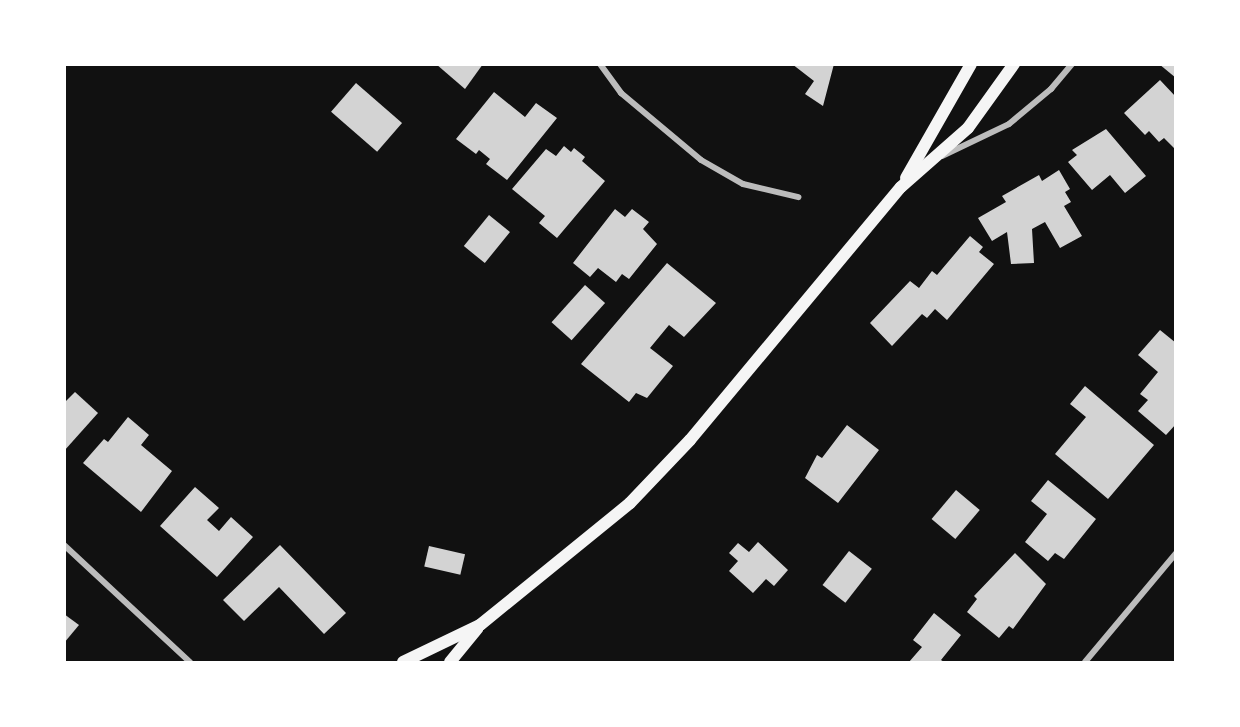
<!DOCTYPE html>
<style>
body{margin:0}
#map{position:relative;width:1240px;height:727px;overflow:hidden;background:#111;font-family:"Alegreya Sans",sans-serif}
div>[style]{position:absolute}
.building>*{inset:0;background:#d3d3d3;transform-origin:0 0}
.minor>*{height:6px;margin:-3px;padding:0 3px;transform-origin:3px;border-radius:3px;background:#bcbcbc}
.secondary>*{height:12px;margin:-6px;padding:0 6px;transform-origin:6px;border-radius:6px;background:#f5f5f5}
span{translate:-50% -50%;white-space:nowrap;text-align:center;line-height:1.15;-webkit-text-stroke:4.5px #fff;paint-order:stroke}
.frame{position:absolute;inset:0;border:66px solid #fff;pointer-events:none}
</style>
<div id="map">
<div class="building">
<i style="clip-path:polygon(436px 64px,483px 64px,465px 89px)"></i>
<i style="clip-path:polygon(792px 64px,834px 64px,823px 106px,805px 94px,814px 81px)"></i>
<i style="clip-path:polygon(1159px 64px,1176px 64px,1176px 78px)"></i>
<i style="clip-path:polygon(1160px 80px,1176px 97px,1176px 150px,1164px 138px,1159px 142px,1149px 131px,1145px 135px,1124px 113px)"></i>
<i style="left:356px;top:83px;width:61px;height:38px;rotate:41deg"></i>
<i style="clip-path:polygon(494px 92px,525px 117px,536px 103px,557px 118px,507px 180px,486px 164px,490px 159px,479px 150px,476px 154px,456px 139px)"></i>
<i style="clip-path:polygon(1106px 129px,1146px 176px,1125px 193px,1110px 175px,1092px 190px,1068px 162px,1077px 155px,1072px 150px)"></i>
<i style="clip-path:polygon(564px 146px,571px 152px,574px 148px,585px 157px,582px 161px,605px 181px,557px 238px,539px 223px,545px 216px,512px 189px,546px 149px,556px 156px)"></i>
<i style="clip-path:polygon(1059px 170px,1070px 189px,1065px 192px,1071px 202px,1064px 206px,1082px 236px,1060px 248px,1045px 222px,1032px 229px,1034px 263px,1011px 264px,1007px 232px,992px 241px,978px 218px,1006px 202px,1002px 196px,1039px 175px,1042px 181px)"></i>
<i style="clip-path:polygon(615px 209px,625px 217px,632px 209px,649px 222px,643px 229px,657px 244px,629px 279px,622px 274px,616px 282px,598px 268px,590px 277px,573px 263px)"></i>
<i style="left:489px;top:215px;width:27px;height:40px;rotate:39deg"></i>
<i style="clip-path:polygon(970px 236px,983px 247px,979px 252px,994px 264px,947px 320px,935px 309px,927px 318px,922px 314px,892px 346px,870px 323px,910px 281px,919px 288px,932px 271px,937px 275px)"></i>
<i style="clip-path:polygon(667px 263px,716px 303px,684px 337px,669px 325px,650px 348px,673px 366px,647px 398px,636px 393px,629px 402px,581px 364px)"></i>
<i style="left:585px;top:285px;width:27px;height:50px;rotate:42deg"></i>
<i style="clip-path:polygon(1160px 330px,1176px 343px,1176px 424px,1166px 435px,1138px 411px,1148px 400px,1140px 394px,1158px 372px,1138px 355px)"></i>
<i style="clip-path:polygon(1085px 386px,1154px 445px,1108px 499px,1055px 454px,1086px 417px,1070px 404px)"></i>
<i style="clip-path:polygon(75px 392px,98px 413px,64px 451px,64px 403px)"></i>
<i style="clip-path:polygon(128px 417px,149px 435px,141px 445px,172px 471px,141px 512px,83px 463px,104px 439px,108px 442px)"></i>
<i style="clip-path:polygon(847px 425px,879px 450px,838px 503px,805px 478px,817px 455px,822px 458px)"></i>
<i style="clip-path:polygon(1048px 480px,1096px 519px,1064px 559px,1055px 553px,1048px 561px,1025px 542px,1047px 514px,1031px 501px)"></i>
<i style="clip-path:polygon(195px 487px,219px 508px,207px 520px,219px 531px,231px 517px,253px 537px,217px 577px,160px 526px)"></i>
<i style="left:956px;top:490px;width:31px;height:38px;rotate:40deg"></i>
<i style="clip-path:polygon(758px 542px,788px 570px,774px 586px,766px 579px,753px 593px,729px 571px,738px 561px,729px 553px,738px 543px,749px 552px)"></i>
<i style="clip-path:polygon(280px 545px,346px 613px,324px 634px,279px 587px,244px 621px,223px 600px)"></i>
<i style="left:429px;top:546px;width:37px;height:21px;rotate:13deg"></i>
<i style="left:849px;top:551px;width:29px;height:43px;rotate:38deg"></i>
<i style="clip-path:polygon(1015px 553px,1046px 584px,1013px 629px,1009px 626px,999px 638px,967px 612px,977px 599px,974px 596px)"></i>
<i style="clip-path:polygon(934px 613px,961px 635px,941px 660px,944px 662px,909px 662px,922px 647px,913px 640px)"></i>
<i style="clip-path:polygon(64px 614px,79px 625px,64px 643px)"></i>
</div>
<div class="minor">
<i style="left:600px;top:64px;width:36px;rotate:54deg"></i>
<i style="left:621px;top:93px;width:104px;rotate:39.9deg"></i>
<i style="left:701px;top:160px;width:48px;rotate:29.7deg"></i>
<i style="left:743px;top:184px;width:57px;rotate:13.3deg"></i>
<i style="left:942px;top:156px;width:74px;rotate:-25.5deg"></i>
<i style="left:1009px;top:124px;width:55px;rotate:-39.8deg"></i>
<i style="left:1051px;top:89px;width:33px;rotate:-50deg"></i>
<i style="left:64px;top:545px;width:172px;rotate:42.9deg"></i>
<i style="left:1085px;top:662px;width:142px;rotate:-50.1deg"></i>
</div>
<div class="secondary">
<i style="left:906px;top:178px;width:131px;rotate:-60.3deg"></i>
<i style="left:403px;top:662px;width:85px;rotate:-25.7deg"></i>
<i style="left:480px;top:625px;width:193px;rotate:-39.1deg"></i>
<i style="left:630px;top:503px;width:87px;rotate:-46.4deg"></i>
<i style="left:690px;top:440px;width:329px;rotate:-50.2deg"></i>
<i style="left:901px;top:187px;width:89px;rotate:-41.4deg"></i>
<i style="left:968px;top:128px;width:79px;rotate:-54.3deg"></i>
<i style="left:450px;top:662px;width:43px;rotate:-50.7deg"></i>
</div>
<div class="frame"></div>
</div>
